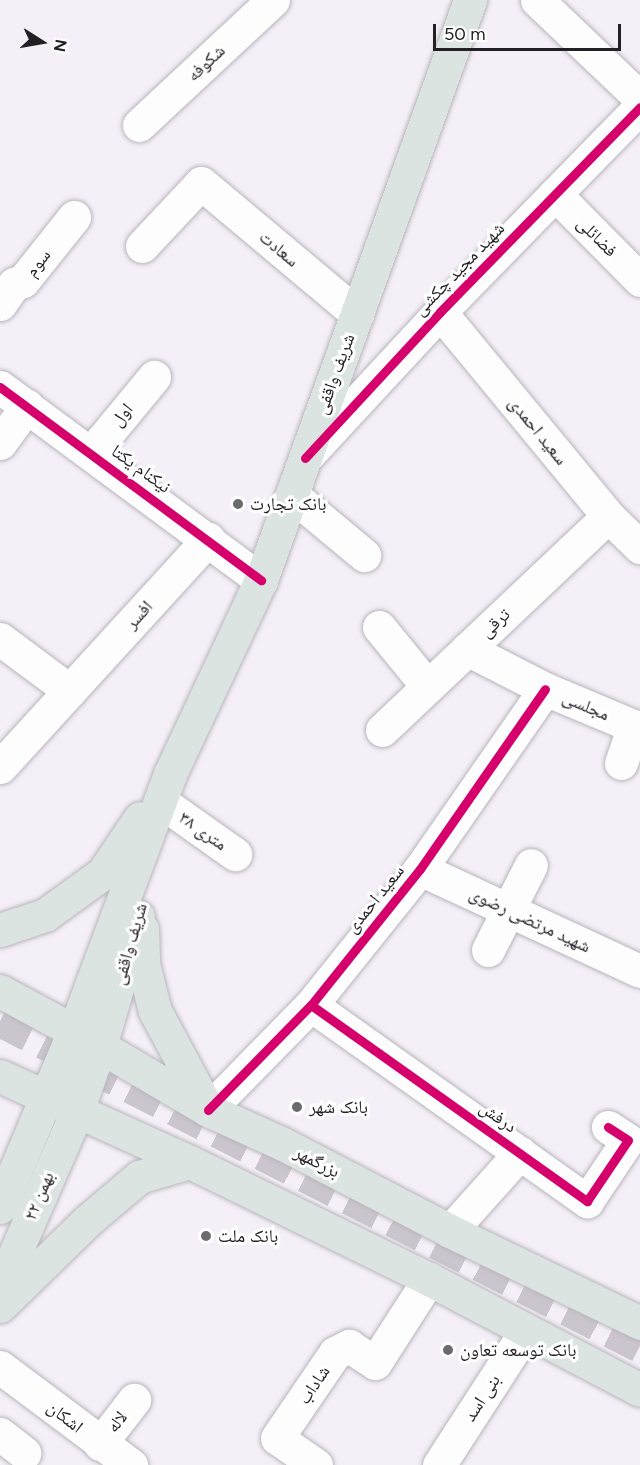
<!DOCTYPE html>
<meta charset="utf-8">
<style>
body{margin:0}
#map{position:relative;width:640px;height:1465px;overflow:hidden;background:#f5f0f8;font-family:Figtree,"Noto Naskh Arabic",sans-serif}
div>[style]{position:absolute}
.major-tunnel>*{height:33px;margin-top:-16.5px;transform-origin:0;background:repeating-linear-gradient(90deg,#cbc6ce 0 33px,transparent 0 49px)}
.roads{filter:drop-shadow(0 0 2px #b9b5bc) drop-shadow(0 0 2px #b9b5bc)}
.minor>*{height:33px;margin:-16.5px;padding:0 16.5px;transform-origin:16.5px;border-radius:16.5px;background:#fefdfe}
.major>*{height:33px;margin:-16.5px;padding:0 16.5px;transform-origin:16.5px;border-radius:16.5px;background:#dce4e2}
.cycleway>*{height:9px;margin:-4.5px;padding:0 4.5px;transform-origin:4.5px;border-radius:4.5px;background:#d6006c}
.dots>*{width:16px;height:16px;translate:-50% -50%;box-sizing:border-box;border:3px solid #fff;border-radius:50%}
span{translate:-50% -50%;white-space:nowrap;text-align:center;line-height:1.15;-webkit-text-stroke:6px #fff;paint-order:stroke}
.street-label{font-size:18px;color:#232025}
.poi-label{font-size:18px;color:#232025}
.left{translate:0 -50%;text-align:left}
.north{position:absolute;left:12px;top:12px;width:60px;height:60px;-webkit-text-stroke:4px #fff;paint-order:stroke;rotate:101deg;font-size:16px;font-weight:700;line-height:24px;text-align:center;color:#232025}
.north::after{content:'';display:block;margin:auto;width:21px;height:27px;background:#232025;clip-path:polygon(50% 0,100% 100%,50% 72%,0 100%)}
.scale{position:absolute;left:433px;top:24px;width:188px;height:27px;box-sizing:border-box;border:3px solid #232025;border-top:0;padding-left:8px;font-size:18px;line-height:21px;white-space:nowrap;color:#232025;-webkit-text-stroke:4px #fff;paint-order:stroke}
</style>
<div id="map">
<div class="major-tunnel">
<i style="left:0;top:1020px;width:718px;rotate:26.99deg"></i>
</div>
<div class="roads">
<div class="minor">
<i style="left:537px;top:0;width:142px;rotate:43.6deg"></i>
<i style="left:139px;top:125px;width:183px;rotate:-43deg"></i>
<i style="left:555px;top:194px;width:121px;rotate:45.3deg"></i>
<i style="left:142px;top:246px;width:86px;rotate:-46.9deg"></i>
<i style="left:201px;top:183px;width:204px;rotate:40deg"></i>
<i style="left:0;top:304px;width:24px;rotate:-55deg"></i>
<i style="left:14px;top:284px;width:9px;rotate:-18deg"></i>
<i style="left:23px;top:281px;width:82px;rotate:-51.4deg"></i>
<i style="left:440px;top:312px;width:264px;rotate:50.5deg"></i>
<i style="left:608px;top:516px;width:45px;rotate:44.1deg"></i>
<i style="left:0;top:387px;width:325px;rotate:36.5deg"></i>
<i style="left:0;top:443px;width:46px;rotate:-53.9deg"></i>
<i style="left:96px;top:457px;width:18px;rotate:-71deg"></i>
<i style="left:102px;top:440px;width:82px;rotate:-50.5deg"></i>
<i style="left:305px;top:458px;width:199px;rotate:-47.2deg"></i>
<i style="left:440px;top:312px;width:286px;rotate:-45.7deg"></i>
<i style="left:292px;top:495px;width:94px;rotate:39.8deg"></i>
<i style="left:379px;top:627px;width:77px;rotate:50.8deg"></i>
<i style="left:0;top:639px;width:87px;rotate:36.6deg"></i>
<i style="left:467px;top:649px;width:88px;rotate:27.1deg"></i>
<i style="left:545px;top:689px;width:103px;rotate:22.8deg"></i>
<i style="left:382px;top:730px;width:311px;rotate:-43.4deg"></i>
<i style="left:621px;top:763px;width:39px;rotate:-71deg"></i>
<i style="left:0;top:767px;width:309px;rotate:-47.6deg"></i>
<i style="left:170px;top:808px;width:80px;rotate:35.3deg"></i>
<i style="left:420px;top:869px;width:242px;rotate:24.9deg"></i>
<i style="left:488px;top:950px;width:95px;rotate:-63.2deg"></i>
<i style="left:311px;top:1005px;width:339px;rotate:35.4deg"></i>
<i style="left:587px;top:1201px;width:73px;rotate:-56.1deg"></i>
<i style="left:628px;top:1140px;width:24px;rotate:-147deg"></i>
<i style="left:208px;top:1110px;width:147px;rotate:-45.6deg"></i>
<i style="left:311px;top:1005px;width:174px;rotate:-51.3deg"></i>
<i style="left:420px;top:869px;width:219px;rotate:-55.2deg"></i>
<i style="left:450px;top:1231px;width:105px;rotate:-48.1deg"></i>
<i style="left:0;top:1367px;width:164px;rotate:36.8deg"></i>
<i style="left:0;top:1434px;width:31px;rotate:38deg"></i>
<i style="left:100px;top:1444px;width:56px;rotate:-52.3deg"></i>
<i style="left:316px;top:1465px;width:47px;rotate:-145.3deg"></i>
<i style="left:277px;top:1438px;width:103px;rotate:-55.7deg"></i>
<i style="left:335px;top:1353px;width:16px;rotate:-27deg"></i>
<i style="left:349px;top:1346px;width:31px;rotate:33deg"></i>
<i style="left:375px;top:1363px;width:100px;rotate:-57.3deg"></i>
<i style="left:439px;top:1465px;width:158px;rotate:-57.1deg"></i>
</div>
<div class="major">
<i style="left:142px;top:929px;width:35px;rotate:88deg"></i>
<i style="left:143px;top:964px;width:49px;rotate:75.7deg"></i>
<i style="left:155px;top:1011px;width:112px;rotate:61.8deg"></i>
<i style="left:0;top:930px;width:47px;rotate:-18.4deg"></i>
<i style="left:45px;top:915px;width:72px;rotate:-35.9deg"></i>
<i style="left:103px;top:873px;width:66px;rotate:-56.1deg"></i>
<i style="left:0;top:991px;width:84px;rotate:28.4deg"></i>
<i style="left:74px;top:1031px;width:156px;rotate:30.5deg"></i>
<i style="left:208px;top:1110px;width:82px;rotate:24.4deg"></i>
<i style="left:283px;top:1144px;width:188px;rotate:27.5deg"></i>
<i style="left:450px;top:1231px;width:211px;rotate:25.8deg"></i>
<i style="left:0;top:1076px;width:209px;rotate:24.4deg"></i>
<i style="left:190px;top:1162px;width:266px;rotate:26.1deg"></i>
<i style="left:429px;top:1279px;width:238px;rotate:27.7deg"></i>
<i style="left:0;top:1207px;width:191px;rotate:-67.2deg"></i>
<i style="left:74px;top:1031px;width:274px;rotate:-69.5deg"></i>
<i style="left:170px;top:774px;width:214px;rotate:-64.9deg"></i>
<i style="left:261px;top:580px;width:617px;rotate:-70.18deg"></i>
<i style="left:0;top:1280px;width:28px;rotate:-60deg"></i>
<i style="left:14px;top:1256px;width:158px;rotate:-66.5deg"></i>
<i style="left:77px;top:1111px;width:69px;rotate:-70.5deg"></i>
<i style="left:100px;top:1046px;width:135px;rotate:-73.7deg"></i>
<i style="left:0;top:1306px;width:120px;rotate:-44.3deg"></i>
<i style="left:86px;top:1222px;width:70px;rotate:-40.3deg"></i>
<i style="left:139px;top:1177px;width:53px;rotate:-16.4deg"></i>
</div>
</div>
<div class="cycleway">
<i style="left:0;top:387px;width:325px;rotate:36.5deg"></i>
<i style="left:305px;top:458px;width:199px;rotate:-47.2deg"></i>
<i style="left:440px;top:312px;width:286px;rotate:-45.7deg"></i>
<i style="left:311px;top:1005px;width:339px;rotate:35.4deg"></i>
<i style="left:587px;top:1201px;width:73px;rotate:-56.1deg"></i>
<i style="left:628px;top:1140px;width:24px;rotate:-147deg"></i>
<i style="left:208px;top:1110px;width:147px;rotate:-45.6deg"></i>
<i style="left:311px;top:1005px;width:174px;rotate:-51.3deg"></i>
<i style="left:420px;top:869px;width:219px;rotate:-55.2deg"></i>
</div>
<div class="dots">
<i style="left:238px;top:504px;background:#6c696f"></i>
<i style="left:297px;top:1107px;background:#6c696f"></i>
<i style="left:206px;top:1236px;background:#6c696f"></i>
<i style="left:448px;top:1350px;background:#6c696f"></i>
</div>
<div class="street-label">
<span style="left:206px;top:63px;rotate:-43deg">شکوفه</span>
<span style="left:597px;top:237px;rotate:45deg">فضائلی</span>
<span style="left:279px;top:249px;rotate:40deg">سعادت</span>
<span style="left:38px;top:263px;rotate:-52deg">سوم</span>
<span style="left:459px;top:269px;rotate:-46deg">شهید مجید چکشی</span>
<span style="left:335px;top:374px;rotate:-70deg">شریف واقفی</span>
<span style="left:122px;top:415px;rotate:-51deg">اول</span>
<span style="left:538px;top:431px;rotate:51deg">سعید احمدی</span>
<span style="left:141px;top:469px;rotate:36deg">نیکنام یکتا</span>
<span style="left:139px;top:615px;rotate:-48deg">افسر</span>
<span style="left:495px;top:623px;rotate:-43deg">ترقی</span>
<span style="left:586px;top:706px;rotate:23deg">مجلسی</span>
<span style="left:203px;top:831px;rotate:35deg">۳۸ متری</span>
<span style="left:375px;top:899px;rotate:-51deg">سعید احمدی</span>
<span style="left:530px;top:920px;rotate:25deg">شهید مرتضی رضوی</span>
<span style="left:130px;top:944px;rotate:-74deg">شریف واقفی</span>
<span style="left:498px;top:1117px;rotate:35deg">درفش</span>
<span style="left:317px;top:1162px;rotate:27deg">بزرگمهر</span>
<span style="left:39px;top:1196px;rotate:-67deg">۲۲ بهمن</span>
<span style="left:314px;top:1385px;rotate:-56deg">شاداب</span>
<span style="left:482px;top:1398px;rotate:-57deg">بنی اسد</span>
<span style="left:65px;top:1417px;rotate:38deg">اشکان</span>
<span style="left:117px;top:1422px;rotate:-52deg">لاله</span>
</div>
<div class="poi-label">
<span class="left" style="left:250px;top:504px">بانک تجارت</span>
<span class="left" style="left:309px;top:1107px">بانک شهر</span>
<span class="left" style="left:218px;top:1236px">بانک ملت</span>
<span class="left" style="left:460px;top:1350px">بانک توسعه تعاون</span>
</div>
<div class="north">N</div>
<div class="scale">50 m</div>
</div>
